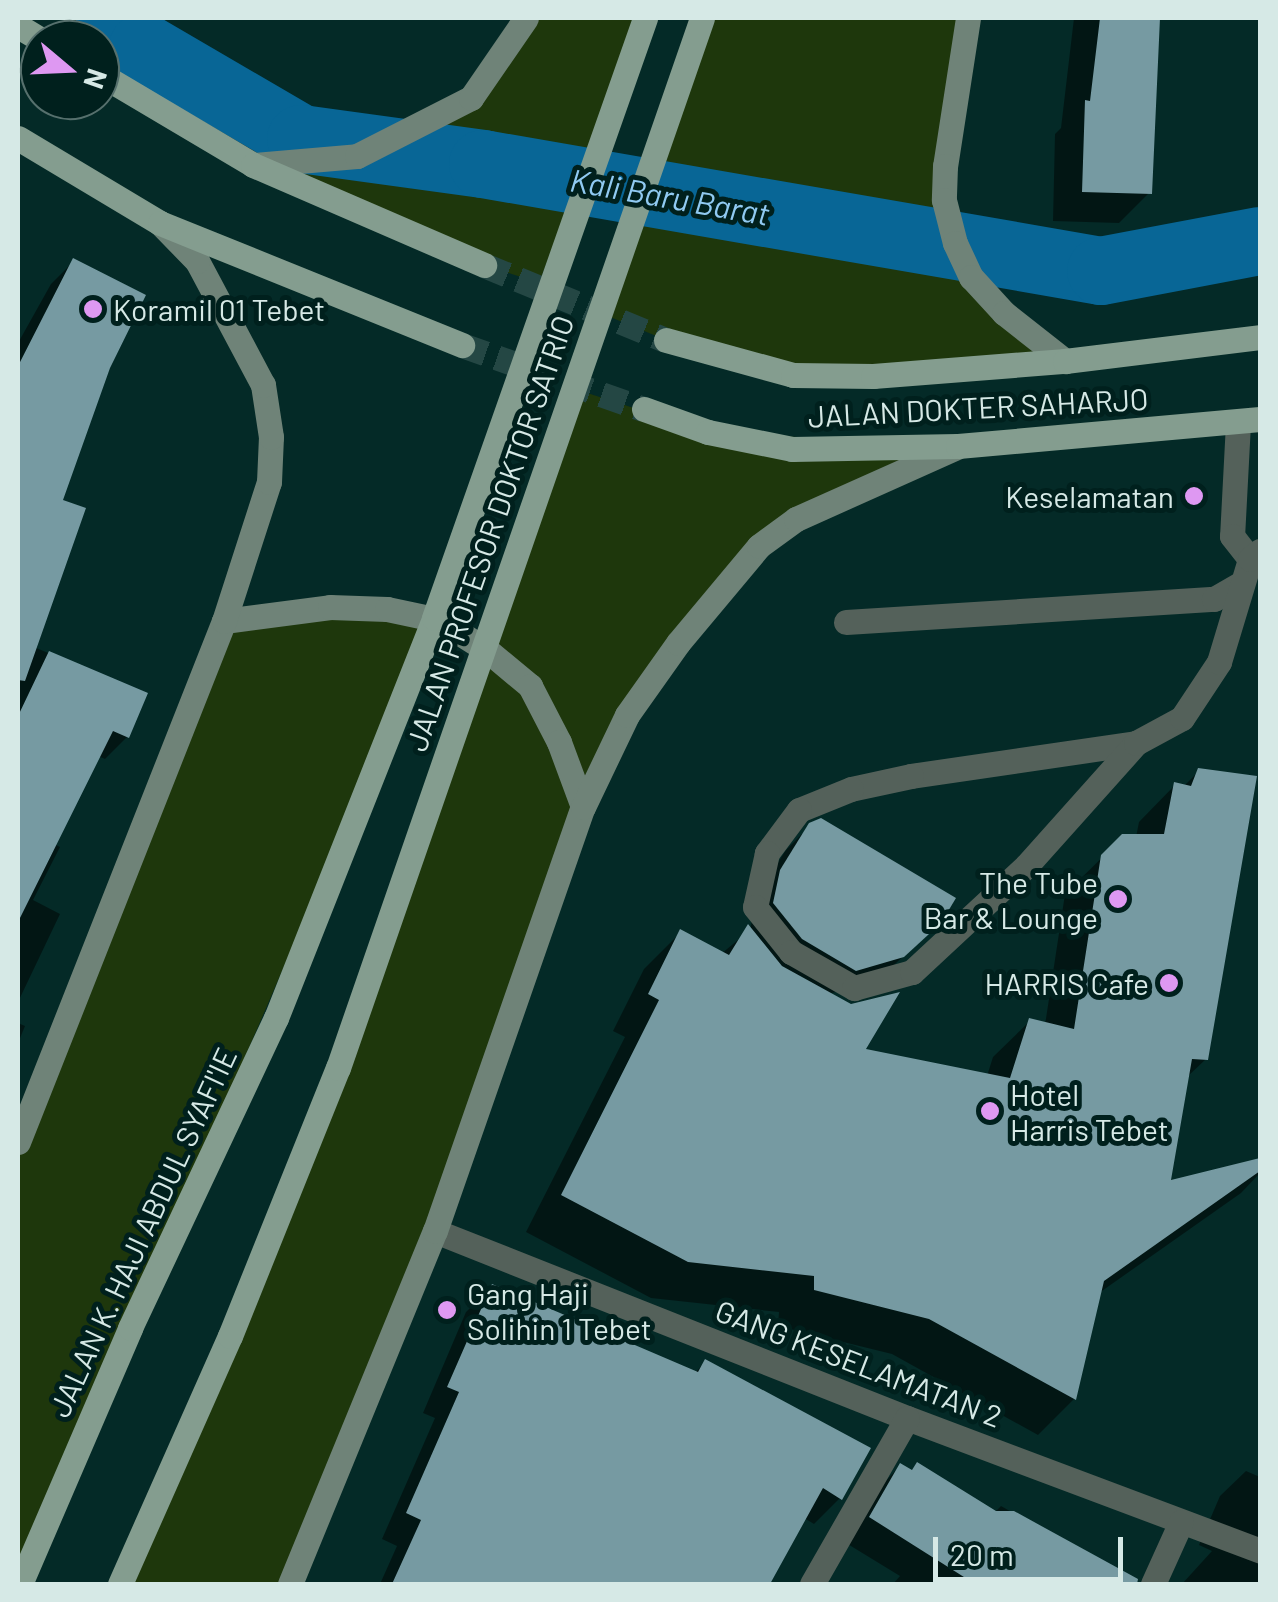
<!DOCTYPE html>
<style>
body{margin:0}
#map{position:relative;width:1278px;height:1602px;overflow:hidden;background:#042a27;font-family:Barlow,sans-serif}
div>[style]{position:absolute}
.green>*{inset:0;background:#1e370c}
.shadow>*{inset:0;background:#0007}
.canal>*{height:68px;margin:-34px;padding:0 34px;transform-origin:34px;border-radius:34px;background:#086696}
.building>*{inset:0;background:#769aa2}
.primary-tunnel>*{height:25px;margin-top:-12.5px;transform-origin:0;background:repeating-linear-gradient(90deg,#244744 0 25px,transparent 0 37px)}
.lane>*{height:25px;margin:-12.5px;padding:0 12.5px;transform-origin:12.5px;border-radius:12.5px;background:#54615a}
.street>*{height:25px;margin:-12.5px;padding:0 12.5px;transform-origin:12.5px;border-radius:12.5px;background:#54615a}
.secondary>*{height:25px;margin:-12.5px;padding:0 12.5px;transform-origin:12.5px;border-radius:12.5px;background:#6f8378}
.primary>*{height:25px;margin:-12.5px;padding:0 12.5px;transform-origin:12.5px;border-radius:12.5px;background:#849d8f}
.primary-bridge>*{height:25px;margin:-12.5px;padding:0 12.5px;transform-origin:12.5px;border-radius:12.5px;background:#849d8f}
.dots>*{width:28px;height:28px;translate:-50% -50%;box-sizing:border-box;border:5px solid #00201d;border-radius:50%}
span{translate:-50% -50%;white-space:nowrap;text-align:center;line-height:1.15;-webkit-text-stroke:10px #00201d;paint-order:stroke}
.poi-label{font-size:30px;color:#d6e9e6}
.left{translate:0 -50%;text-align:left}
.right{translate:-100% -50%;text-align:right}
.street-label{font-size:30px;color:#d6e9e6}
.water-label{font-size:32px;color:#90caf2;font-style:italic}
.frame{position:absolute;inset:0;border:20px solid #d6e9e6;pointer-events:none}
.north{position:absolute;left:20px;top:20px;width:100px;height:100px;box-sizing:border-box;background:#00201d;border:2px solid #56706d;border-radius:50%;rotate:109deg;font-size:28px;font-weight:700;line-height:40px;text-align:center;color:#d6e9e6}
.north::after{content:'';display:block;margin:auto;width:35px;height:45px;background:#de98f2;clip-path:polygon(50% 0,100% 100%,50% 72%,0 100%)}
.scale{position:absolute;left:933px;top:1537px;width:190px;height:45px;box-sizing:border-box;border:5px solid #d6e9e6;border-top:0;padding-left:12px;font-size:30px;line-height:35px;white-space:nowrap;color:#d6e9e6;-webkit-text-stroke:8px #00201d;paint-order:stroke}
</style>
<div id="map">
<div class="green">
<i style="clip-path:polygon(526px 18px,639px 18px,539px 283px,484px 265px,253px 165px,357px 156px,470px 98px)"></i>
<i style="clip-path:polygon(702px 18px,968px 18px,956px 90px,955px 243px,1065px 361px,793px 375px,666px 340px,598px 312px)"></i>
<i style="clip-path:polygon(578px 390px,708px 432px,958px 446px,796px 519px,627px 715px,290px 1584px,120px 1584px,230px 1336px)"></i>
<i style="clip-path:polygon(288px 610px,434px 618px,18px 1584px,18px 1142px,224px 621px)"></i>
</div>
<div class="shadow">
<i style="clip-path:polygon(1074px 18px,1158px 18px,1149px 193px,1119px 223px,1053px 221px,1055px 134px,1061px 128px)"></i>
<i style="clip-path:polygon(74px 261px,107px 367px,60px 501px,34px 647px,145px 694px,127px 737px,105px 759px,98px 756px,54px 844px,60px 847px,33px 900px,60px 914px,18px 1002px,18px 343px,51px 284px)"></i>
<i style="clip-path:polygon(1199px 771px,1206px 1059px,1186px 1078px,1167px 1183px,1260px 1160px,1260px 1173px,1241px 1193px,1099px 1293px,1074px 1399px,1038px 1435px,892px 1354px,778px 1326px,779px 1312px,651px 1298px,526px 1232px,625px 1037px,613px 1031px,644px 969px,681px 932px,721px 954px,750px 930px,757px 896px,786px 850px,811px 825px,914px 946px,878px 980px,828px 994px,862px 1051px,987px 1076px,993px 1057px,1030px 1021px,1045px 1025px,1065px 894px,1123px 837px,1136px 837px,1139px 822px,1175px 785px,1183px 787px)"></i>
<i style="clip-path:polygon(18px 1023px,25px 1026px,18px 1043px)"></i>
<i style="clip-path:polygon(492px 1287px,694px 1374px,705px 1362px,840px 1498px,814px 1524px,804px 1518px,768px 1584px,380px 1584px,397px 1546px,382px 1539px,435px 1418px,423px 1413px,466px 1312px)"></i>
<i style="clip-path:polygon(900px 1466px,995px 1512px,1001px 1506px,1137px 1584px,893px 1584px,900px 1576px,846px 1543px,875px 1492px)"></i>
<i style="clip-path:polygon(1246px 1471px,1260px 1477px,1260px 1584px,1182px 1584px,1212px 1551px,1199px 1545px,1220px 1496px)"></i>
</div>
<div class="canal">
<i style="left:110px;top:18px;width:44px;rotate:41.3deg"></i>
<i style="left:143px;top:47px;width:183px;rotate:30.2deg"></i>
<i style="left:301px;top:139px;width:184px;rotate:7.8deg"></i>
<i style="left:483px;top:164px;width:627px;rotate:9.82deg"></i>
<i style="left:1101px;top:271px;width:162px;rotate:-10.7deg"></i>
</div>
<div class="building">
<i style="clip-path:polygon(1100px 18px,1160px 18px,1152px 194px,1082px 192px,1085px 100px,1090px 101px)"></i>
<i style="clip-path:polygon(73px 258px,146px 295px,110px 368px,63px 500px,86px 508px,25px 681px,18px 680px,18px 366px)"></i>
<i style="clip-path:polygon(49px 651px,148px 693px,129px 738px,113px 731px,18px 922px,18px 716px)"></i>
<i style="clip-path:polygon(1198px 768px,1257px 776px,1208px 1060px,1192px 1059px,1171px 1180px,1260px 1158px,1260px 1171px,1104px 1281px,1076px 1400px,929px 1319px,814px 1290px,814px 1276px,688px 1262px,561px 1195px,659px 1000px,648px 994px,680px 929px,729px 955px,748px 924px,782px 966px,851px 1004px,900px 992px,866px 1049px,1010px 1078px,1029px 1018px,1074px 1029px,1101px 855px,1122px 834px,1164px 834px,1174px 782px,1191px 786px)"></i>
<i style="clip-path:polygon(821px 818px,956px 898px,941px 923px,904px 957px,856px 971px,802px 939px,773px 903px,780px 870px,809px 823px)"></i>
<i style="clip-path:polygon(492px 1284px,698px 1372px,705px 1359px,871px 1448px,842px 1500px,823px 1488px,770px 1584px,392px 1584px,421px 1520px,406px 1513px,459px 1392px,447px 1387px)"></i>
<i style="clip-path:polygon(917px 1462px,996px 1511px,1014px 1511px,1138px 1579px,1137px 1584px,975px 1584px,869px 1517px,900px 1463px,912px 1470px)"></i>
</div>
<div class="primary-tunnel">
<i style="left:484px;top:265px;width:197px;rotate:22.4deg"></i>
<i style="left:462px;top:345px;width:193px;rotate:19.4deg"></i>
</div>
<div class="lane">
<i style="left:1238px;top:423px;width:113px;rotate:93deg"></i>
<i style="left:1232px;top:536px;width:29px;rotate:52deg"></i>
<i style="left:846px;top:622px;width:369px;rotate:-3.6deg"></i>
<i style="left:1214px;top:599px;width:32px;rotate:-30deg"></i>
<i style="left:1136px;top:743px;width:227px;rotate:171.7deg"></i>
<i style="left:911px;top:776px;width:61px;rotate:167.8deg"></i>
<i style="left:851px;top:789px;width:56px;rotate:158deg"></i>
<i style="left:799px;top:810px;width:54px;rotate:126.7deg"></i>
<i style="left:767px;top:853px;width:55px;rotate:102.5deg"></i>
<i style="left:755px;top:907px;width:58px;rotate:51.3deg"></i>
<i style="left:791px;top:952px;width:73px;rotate:29.7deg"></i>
<i style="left:854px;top:988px;width:60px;rotate:-15.4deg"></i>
<i style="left:912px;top:972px;width:157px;rotate:-42.9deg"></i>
<i style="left:1027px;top:865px;width:164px;rotate:-48.2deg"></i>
<i style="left:1136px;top:743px;width:52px;rotate:-28.5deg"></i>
<i style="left:1182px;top:718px;width:67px;rotate:-56.5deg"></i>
<i style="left:1219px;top:662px;width:108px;rotate:-73.2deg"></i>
<i style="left:1250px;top:559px;width:13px;rotate:-39deg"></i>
</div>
<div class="street">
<i style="left:435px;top:1231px;width:508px;rotate:21.61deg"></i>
<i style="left:907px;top:1418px;width:377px;rotate:20.6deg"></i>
<i style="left:812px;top:1584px;width:191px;rotate:-60.2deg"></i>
<i style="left:1153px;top:1584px;width:68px;rotate:-65.7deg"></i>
</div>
<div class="secondary">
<i style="left:968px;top:18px;width:150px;rotate:98.8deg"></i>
<i style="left:945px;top:166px;width:34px;rotate:92deg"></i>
<i style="left:944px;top:200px;width:44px;rotate:75.7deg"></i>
<i style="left:955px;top:243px;width:38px;rotate:65deg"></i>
<i style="left:971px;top:277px;width:49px;rotate:47.5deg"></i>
<i style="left:1004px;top:313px;width:78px;rotate:38.2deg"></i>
<i style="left:253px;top:165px;width:104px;rotate:-4.9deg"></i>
<i style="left:357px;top:156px;width:128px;rotate:-27deg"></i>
<i style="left:471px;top:98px;width:97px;rotate:-55.5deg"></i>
<i style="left:224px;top:621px;width:107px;rotate:-7.5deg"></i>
<i style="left:330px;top:607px;width:57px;rotate:2deg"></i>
<i style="left:387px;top:609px;width:53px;rotate:11.9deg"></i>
<i style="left:439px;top:620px;width:58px;rotate:32.3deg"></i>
<i style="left:488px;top:651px;width:55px;rotate:39.8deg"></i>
<i style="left:530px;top:686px;width:63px;rotate:62.6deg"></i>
<i style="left:559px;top:742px;width:69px;rotate:69.7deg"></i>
<i style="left:18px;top:1142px;width:560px;rotate:-68.43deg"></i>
<i style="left:224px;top:621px;width:146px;rotate:-72.1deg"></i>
<i style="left:269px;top:482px;width:45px;rotate:-87.5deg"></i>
<i style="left:271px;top:437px;width:53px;rotate:-98.7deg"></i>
<i style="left:263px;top:385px;width:140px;rotate:-118deg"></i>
<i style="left:197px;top:261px;width:53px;rotate:-134.2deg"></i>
<i style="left:290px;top:1584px;width:382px;rotate:-67.7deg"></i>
<i style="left:435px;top:1231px;width:449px;rotate:-70.8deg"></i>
<i style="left:583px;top:807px;width:102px;rotate:-64.4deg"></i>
<i style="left:627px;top:715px;width:88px;rotate:-54.7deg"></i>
<i style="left:678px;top:643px;width:126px;rotate:-50.1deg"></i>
<i style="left:759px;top:546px;width:46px;rotate:-36.1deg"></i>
<i style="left:796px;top:519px;width:176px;rotate:-24.1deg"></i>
</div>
<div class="primary">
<i style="left:18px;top:26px;width:27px;rotate:31deg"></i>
<i style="left:100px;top:74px;width:178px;rotate:30.7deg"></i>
<i style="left:253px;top:165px;width:252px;rotate:23.4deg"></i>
<i style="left:18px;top:138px;width:165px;rotate:30.9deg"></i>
<i style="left:160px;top:223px;width:326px;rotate:22deg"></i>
<i style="left:666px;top:340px;width:132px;rotate:15.4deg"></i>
<i style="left:793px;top:375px;width:80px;rotate:0.7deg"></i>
<i style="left:873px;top:376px;width:193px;rotate:-4.5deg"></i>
<i style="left:1065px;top:361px;width:196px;rotate:-7deg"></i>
<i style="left:644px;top:409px;width:68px;rotate:19.8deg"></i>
<i style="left:708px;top:432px;width:86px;rotate:11.4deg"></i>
<i style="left:792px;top:449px;width:166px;rotate:-1deg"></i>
<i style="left:958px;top:446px;width:303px;rotate:-5.1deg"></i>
<i style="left:20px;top:1584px;width:279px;rotate:-66.7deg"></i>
<i style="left:130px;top:1328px;width:343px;rotate:-64.8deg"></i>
<i style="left:120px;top:1584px;width:271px;rotate:-66.1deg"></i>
<i style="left:230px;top:1336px;width:289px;rotate:-68.1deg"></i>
</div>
<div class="primary-bridge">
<i style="left:276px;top:1018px;width:430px;rotate:-68.4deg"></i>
<i style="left:434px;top:618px;width:636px;rotate:-70.62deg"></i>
<i style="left:338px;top:1068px;width:1111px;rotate:-70.88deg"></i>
</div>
<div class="dots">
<i style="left:93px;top:309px;background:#de98f2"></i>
<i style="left:1194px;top:496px;background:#de98f2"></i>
<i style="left:1118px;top:899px;background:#de98f2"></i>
<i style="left:1169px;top:983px;background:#de98f2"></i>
<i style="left:990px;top:1111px;background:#de98f2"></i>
<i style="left:447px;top:1310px;background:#de98f2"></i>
</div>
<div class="poi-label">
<span class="left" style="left:113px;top:309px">Koramil 01 Tebet</span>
<span class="right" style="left:1174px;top:496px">Keselamatan</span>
<span class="right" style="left:1098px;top:899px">The Tube<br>Bar &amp; Lounge</span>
<span class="right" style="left:1149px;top:983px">HARRIS Cafe</span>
<span class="left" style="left:1010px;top:1111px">Hotel<br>Harris Tebet</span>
<span class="left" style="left:467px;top:1310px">Gang Haji<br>Solihin 1 Tebet</span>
</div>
<div class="street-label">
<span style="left:978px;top:407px;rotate:-3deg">JALAN DOKTER SAHARJO</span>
<span style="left:489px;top:533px;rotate:-71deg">JALAN PROFESOR DOKTOR SATRIO</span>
<span style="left:142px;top:1232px;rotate:-65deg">JALAN K. HAJI ABDUL SYAFI'IE</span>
<span style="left:859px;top:1363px;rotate:21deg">GANG KESELAMATAN 2</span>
</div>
<div class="water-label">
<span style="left:670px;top:196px;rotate:10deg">Kali Baru Barat</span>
</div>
<div class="frame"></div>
<div class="north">N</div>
<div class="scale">20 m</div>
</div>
